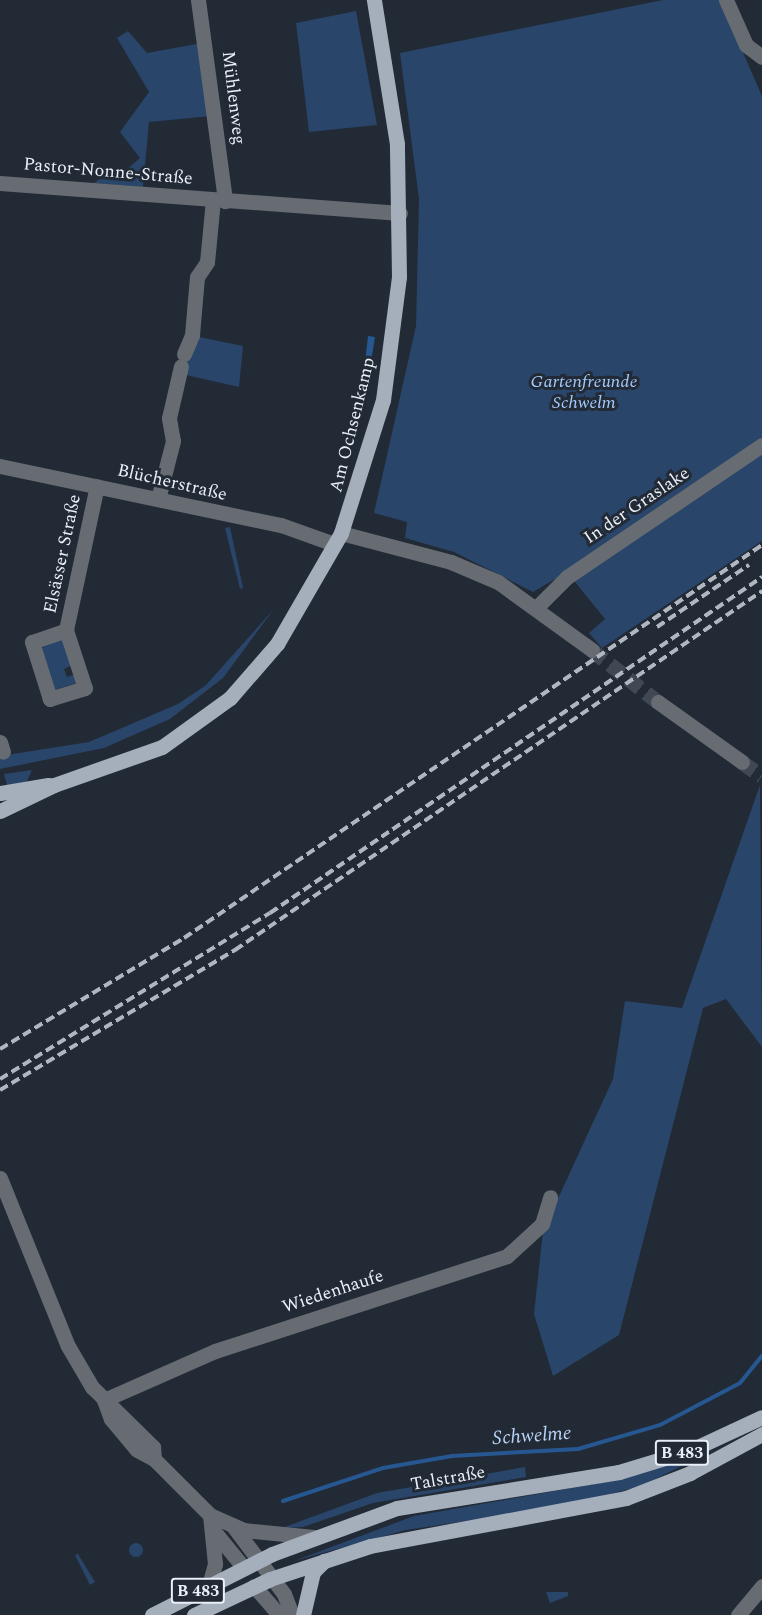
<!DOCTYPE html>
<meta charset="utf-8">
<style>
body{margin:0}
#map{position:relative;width:762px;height:1615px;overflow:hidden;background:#222a36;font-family:Spectral,serif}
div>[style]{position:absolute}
.green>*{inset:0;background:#294569}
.round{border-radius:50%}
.water>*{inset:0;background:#275791;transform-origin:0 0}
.stream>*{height:4px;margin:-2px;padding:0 2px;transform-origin:2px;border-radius:2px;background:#275791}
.minor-tunnel>*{height:15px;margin-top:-7.5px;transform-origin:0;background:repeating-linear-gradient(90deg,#404853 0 15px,transparent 0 23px)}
.minor>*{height:15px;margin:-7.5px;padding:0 7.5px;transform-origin:7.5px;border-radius:7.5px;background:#676c72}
.major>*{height:15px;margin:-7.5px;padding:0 7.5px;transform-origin:7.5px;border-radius:7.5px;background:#a5aebb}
.rail>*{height:4px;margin-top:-2px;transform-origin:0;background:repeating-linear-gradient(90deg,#b0b7c0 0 9px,transparent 0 13.5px)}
span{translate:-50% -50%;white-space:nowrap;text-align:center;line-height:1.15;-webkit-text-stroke:6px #222a36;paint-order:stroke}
.shield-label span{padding:2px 4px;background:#222a36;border:2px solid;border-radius:4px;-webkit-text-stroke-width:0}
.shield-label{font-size:16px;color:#eaf0f8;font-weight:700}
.street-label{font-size:18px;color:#eaf0f8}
.park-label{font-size:18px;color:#a4cbff;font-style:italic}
.water-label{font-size:20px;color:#b9d3f6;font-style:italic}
</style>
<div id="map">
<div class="green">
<i style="clip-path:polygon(663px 0,720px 0,762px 96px,762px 541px,602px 648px,589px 633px,605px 619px,567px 572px,533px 592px,454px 552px,405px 538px,407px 522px,374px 513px,416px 326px,419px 199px,400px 53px)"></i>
<i style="clip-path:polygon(356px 11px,377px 125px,309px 132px,296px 23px)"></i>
<i style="clip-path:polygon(128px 31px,147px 53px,202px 43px,211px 116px,149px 122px,143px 187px,94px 183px,108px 173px,114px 180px,140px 158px,120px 132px,149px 92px,117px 38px)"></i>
<i style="clip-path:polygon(199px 337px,243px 346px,239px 387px,186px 375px,186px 358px)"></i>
<i style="clip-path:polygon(230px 527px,243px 588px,240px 589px,225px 528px)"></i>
<i style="clip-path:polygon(274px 609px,223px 678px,170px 719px,104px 748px,0 769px,0 756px,89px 742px,178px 704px,206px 685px)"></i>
<i style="clip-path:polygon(63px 636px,73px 665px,64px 669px,67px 677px,76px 674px,76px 683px,55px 690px,40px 649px)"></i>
<i style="clip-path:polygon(32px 770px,27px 781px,8px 788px,4px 774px)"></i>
<i style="clip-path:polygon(760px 785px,762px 1047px,726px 999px,703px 1008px,619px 1335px,553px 1376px,534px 1314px,543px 1231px,613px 1079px,625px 1001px,682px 1008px)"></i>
<i style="clip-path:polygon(714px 1450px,641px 1486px,561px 1507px,406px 1530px,294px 1561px,414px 1516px,622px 1479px)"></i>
<i style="clip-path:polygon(525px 1467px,526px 1477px,373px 1503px,303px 1527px,282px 1528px,377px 1493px)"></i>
<i class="round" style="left:129px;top:1543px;width:14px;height:14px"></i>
<i style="clip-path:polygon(78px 1554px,95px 1582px,90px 1585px,75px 1555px)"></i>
<i style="clip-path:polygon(546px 1592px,568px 1592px,568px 1596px,550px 1603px)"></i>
</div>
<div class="water">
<i style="clip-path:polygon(368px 336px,375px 337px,371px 362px,365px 362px)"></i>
<i style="left:364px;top:368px;width:7px;height:36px;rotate:8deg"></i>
</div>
<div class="stream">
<i style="left:283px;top:1501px;width:105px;rotate:-18.3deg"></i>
<i style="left:383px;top:1468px;width:70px;rotate:-9.9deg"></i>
<i style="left:452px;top:1456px;width:126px;rotate:-3.2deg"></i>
<i style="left:578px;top:1449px;width:85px;rotate:-16.3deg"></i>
<i style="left:660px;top:1425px;width:90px;rotate:-27.7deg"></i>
<i style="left:740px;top:1383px;width:35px;rotate:-51deg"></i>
</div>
<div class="minor-tunnel">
<i style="left:592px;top:650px;width:84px;rotate:38.2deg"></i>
<i style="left:742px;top:762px;width:24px;rotate:35deg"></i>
</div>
<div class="minor">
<i style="left:198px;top:0;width:203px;rotate:82.3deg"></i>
<i style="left:726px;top:0;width:49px;rotate:66deg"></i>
<i style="left:746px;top:45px;width:20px;rotate:37deg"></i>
<i style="left:0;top:183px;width:401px;rotate:4.3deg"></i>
<i style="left:184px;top:354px;width:21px;rotate:-67deg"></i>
<i style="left:192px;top:335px;width:58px;rotate:-85.1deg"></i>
<i style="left:197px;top:277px;width:18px;rotate:-56deg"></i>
<i style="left:207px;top:262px;width:62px;rotate:-84.5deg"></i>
<i style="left:0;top:466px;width:287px;rotate:11.9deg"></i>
<i style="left:281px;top:525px;width:56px;rotate:19.7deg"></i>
<i style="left:158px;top:499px;width:60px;rotate:-75.5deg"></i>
<i style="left:173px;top:441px;width:23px;rotate:-100deg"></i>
<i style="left:169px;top:418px;width:53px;rotate:-77deg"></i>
<i style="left:341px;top:533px;width:114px;rotate:14.8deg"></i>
<i style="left:451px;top:562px;width:51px;rotate:23.1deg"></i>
<i style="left:498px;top:582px;width:116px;rotate:35.9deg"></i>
<i style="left:538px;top:606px;width:41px;rotate:-45deg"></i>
<i style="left:567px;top:577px;width:235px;rotate:-34.1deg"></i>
<i style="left:66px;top:630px;width:61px;rotate:71.9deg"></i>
<i style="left:85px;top:688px;width:37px;rotate:163deg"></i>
<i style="left:50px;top:699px;width:60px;rotate:-107.5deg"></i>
<i style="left:32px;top:642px;width:36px;rotate:-19deg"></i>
<i style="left:66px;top:630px;width:147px;rotate:-77.9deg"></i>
<i style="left:658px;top:702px;width:103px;rotate:35.5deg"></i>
<i style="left:0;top:742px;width:10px;rotate:73deg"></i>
<i style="left:0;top:1178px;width:181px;rotate:68deg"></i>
<i style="left:68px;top:1346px;width:48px;rotate:59.7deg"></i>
<i style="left:92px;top:1387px;width:86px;rotate:44.5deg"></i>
<i style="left:153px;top:1447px;width:12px;rotate:85deg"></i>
<i style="left:104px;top:1400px;width:121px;rotate:-23.8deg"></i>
<i style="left:215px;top:1351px;width:307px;rotate:-18deg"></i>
<i style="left:507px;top:1256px;width:47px;rotate:-42.4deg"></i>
<i style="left:542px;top:1224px;width:28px;rotate:-73deg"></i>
<i style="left:104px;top:1400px;width:20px;rotate:70deg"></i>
<i style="left:111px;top:1419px;width:40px;rotate:50deg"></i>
<i style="left:137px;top:1450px;width:19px;rotate:28deg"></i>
<i style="left:154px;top:1459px;width:79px;rotate:45deg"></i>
<i style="left:210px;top:1515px;width:36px;rotate:24deg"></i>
<i style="left:243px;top:1530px;width:71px;rotate:5.6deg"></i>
<i style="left:233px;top:1526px;width:85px;rotate:53.1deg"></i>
<i style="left:284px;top:1594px;width:22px;rotate:69deg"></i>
<i style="left:213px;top:1530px;width:49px;rotate:50.8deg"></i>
<i style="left:209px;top:1585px;width:22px;rotate:-74deg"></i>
<i style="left:215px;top:1564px;width:49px;rotate:-95.8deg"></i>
<i style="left:254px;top:1586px;width:35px;rotate:49deg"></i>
<i style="left:277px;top:1612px;width:14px;rotate:8deg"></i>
<i style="left:738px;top:1615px;width:38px;rotate:-50deg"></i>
</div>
<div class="major">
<i style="left:0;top:793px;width:49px;rotate:-9.5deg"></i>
<i style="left:0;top:811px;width:60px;rotate:-25.7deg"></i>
<i style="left:54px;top:785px;width:114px;rotate:-19.4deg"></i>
<i style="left:162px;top:747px;width:84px;rotate:-35.8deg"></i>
<i style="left:230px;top:698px;width:72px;rotate:-49deg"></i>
<i style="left:277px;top:644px;width:128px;rotate:-60deg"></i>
<i style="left:341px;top:533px;width:139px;rotate:-72.5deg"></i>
<i style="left:383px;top:400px;width:124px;rotate:-82.6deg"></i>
<i style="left:399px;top:277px;width:133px;rotate:-90.9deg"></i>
<i style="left:397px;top:144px;width:146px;rotate:-99.1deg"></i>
<i style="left:152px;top:1615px;width:135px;rotate:-26.9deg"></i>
<i style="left:272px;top:1554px;width:133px;rotate:-20.2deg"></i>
<i style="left:397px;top:1508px;width:225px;rotate:-9.2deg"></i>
<i style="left:619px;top:1472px;width:75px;rotate:-17deg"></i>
<i style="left:691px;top:1450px;width:78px;rotate:-24.9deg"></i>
<i style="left:194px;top:1615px;width:84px;rotate:-25.3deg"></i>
<i style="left:270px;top:1579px;width:105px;rotate:-18.3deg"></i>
<i style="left:370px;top:1546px;width:260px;rotate:-10.6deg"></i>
<i style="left:626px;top:1498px;width:69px;rotate:-21.3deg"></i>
<i style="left:690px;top:1473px;width:82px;rotate:-28.4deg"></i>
<i style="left:303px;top:1615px;width:44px;rotate:-76.9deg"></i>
<i style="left:313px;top:1572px;width:16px;rotate:-45deg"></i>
</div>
<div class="rail">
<i style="left:657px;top:627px;width:111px;rotate:-34deg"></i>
<i style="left:0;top:1049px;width:215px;rotate:-31.1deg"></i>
<i style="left:184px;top:938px;width:699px;rotate:-34.21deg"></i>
<i style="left:0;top:1079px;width:317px;rotate:-31.6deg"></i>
<i style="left:270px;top:913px;width:596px;rotate:-34.33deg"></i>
<i style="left:0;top:1090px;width:274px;rotate:-30.8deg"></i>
<i style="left:235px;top:950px;width:638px;rotate:-34.26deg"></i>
</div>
<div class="shield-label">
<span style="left:682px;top:1453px">B 483</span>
<span style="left:198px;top:1591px">B 483</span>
</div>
<div class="street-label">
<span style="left:233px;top:98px;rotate:83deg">Mühlenweg</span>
<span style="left:108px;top:172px;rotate:5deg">Pastor-Nonne-Straße</span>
<span style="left:353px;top:425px;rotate:-76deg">Am Ochsenkamp</span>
<span style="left:172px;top:483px;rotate:13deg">Blücherstraße</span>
<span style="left:637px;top:506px;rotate:-34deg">In der Graslake</span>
<span style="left:63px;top:554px;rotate:-78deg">Elsässer Straße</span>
<span style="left:333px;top:1292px;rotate:-18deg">Wiedenhaufe</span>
<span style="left:448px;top:1479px;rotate:-10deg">Talstraße</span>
</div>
<div class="park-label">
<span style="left:584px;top:393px">Gartenfreunde<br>Schwelm</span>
</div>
<div class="water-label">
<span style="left:532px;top:1436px;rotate:-4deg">Schwelme</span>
</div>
</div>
